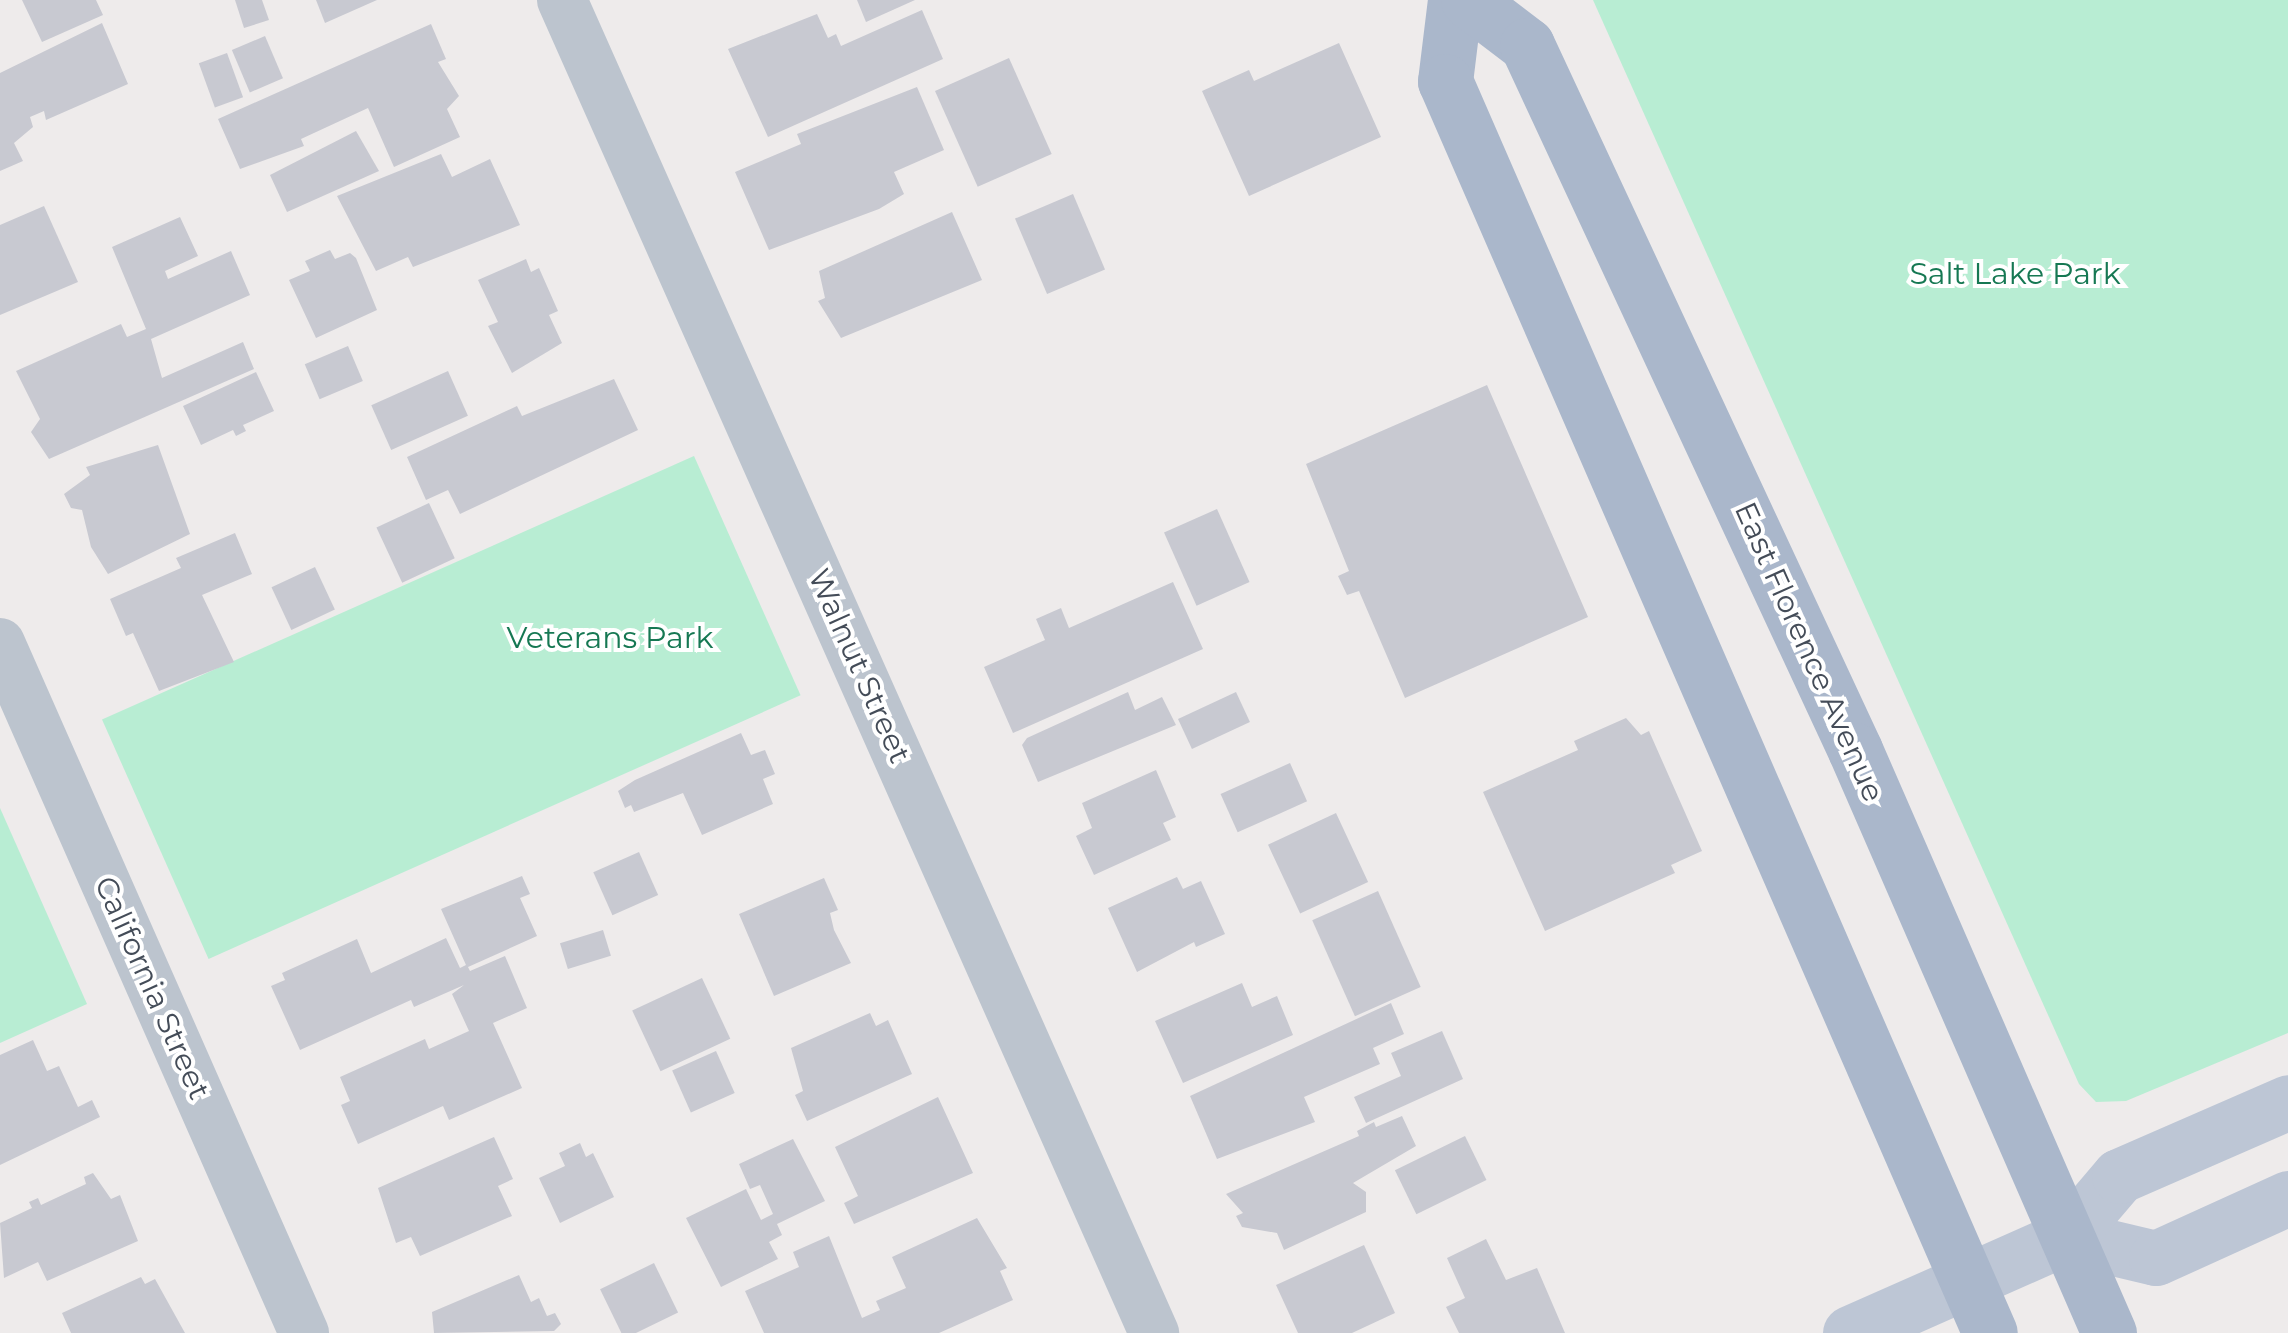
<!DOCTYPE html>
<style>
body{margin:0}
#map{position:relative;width:2288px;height:1333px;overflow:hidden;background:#eeebeb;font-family:Montserrat,sans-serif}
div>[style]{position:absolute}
.green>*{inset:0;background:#b8edd3;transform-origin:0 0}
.building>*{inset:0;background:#c8c9d1;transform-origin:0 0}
.street>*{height:50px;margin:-25px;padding:0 25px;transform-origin:25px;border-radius:25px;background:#bcc4ce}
.secondary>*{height:55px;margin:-27.5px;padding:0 27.5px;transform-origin:27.5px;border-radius:27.5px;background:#bdc6d5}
.primary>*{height:55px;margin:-27.5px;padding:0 27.5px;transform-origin:27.5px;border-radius:27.5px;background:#aab7cb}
span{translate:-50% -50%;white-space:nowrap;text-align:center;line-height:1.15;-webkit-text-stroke:8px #fff;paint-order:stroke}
.park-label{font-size:30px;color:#167853}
.street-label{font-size:30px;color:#444c58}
</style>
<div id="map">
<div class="green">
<i style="clip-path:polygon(1593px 0,2288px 0,2288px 1033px,2126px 1101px,2096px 1102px,2079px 1084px)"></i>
<i style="left:694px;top:456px;width:262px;height:648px;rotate:66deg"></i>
<i style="clip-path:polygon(0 808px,87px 1004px,0 1043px)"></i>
</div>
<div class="building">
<i style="clip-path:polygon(22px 0,96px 0,103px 15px,42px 42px)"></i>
<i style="clip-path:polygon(235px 0,262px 0,269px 20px,244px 28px)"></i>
<i style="clip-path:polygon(316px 0,377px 0,325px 23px)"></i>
<i style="clip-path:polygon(857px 0,915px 0,866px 22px)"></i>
<i style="clip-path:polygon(922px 10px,943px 59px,768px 137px,728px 49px,817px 14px,828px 38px,836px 34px,841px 46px)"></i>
<i style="clip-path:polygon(102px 23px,128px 84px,46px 120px,44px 111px,30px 117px,33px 127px,14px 143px,23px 161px,0 171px,0 73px)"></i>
<i style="clip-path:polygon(431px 24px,446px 59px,438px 62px,459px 96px,447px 109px,460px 137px,394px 167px,368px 108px,301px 139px,304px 146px,240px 169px,218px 119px)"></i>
<i style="left:265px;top:36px;width:46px;height:36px;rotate:67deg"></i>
<i style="clip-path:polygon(1339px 43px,1381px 137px,1249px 196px,1202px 91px,1249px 70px,1254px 81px)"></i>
<i style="left:227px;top:53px;width:47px;height:30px;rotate:70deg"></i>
<i style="left:1009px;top:58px;width:105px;height:81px;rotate:66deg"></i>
<i style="clip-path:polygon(917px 87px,944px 150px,894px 172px,904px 194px,879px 209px,769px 250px,735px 172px,801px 144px,797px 134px)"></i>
<i style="clip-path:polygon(356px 131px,379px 171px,287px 212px,270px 175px)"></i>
<i style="clip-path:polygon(441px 154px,452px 177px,490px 159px,520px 225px,413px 267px,408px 257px,376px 271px,337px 196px)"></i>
<i style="left:1073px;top:194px;width:82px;height:63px;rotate:67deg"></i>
<i style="clip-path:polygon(44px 206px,78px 282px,0 315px,0 225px)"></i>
<i style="clip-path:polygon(952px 212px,982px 280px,841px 338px,818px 301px,825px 298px,819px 271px)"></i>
<i style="clip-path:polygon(180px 217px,198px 256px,165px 271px,168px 279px,231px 251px,250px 295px,151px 339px,162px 378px,243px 342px,254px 369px,49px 459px,31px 432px,40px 419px,16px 371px,121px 324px,127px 337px,146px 329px,112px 247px)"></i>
<i style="clip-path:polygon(330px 250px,335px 259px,350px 253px,356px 258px,377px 310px,316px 338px,289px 280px,310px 271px,305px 261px)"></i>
<i style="clip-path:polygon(526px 259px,531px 272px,539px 268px,558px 311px,549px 315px,562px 343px,512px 373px,488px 326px,498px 322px,478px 280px)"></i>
<i style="left:348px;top:346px;width:38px;height:47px;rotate:67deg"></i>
<i style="left:448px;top:371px;width:49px;height:84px;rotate:66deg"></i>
<i style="clip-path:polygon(256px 372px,274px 411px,243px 425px,246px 431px,236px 436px,233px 430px,201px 445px,183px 406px)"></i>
<i style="clip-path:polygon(614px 379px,638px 430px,460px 514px,448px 490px,426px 500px,407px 457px,517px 406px,522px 416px)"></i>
<i style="clip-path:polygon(1487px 385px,1588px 617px,1405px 698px,1359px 591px,1347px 595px,1338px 576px,1349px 571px,1306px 464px)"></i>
<i style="clip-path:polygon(158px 445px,190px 534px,108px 574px,91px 547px,82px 510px,71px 508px,64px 494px,90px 475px,86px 467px)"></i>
<i style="left:429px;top:503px;width:61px;height:58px;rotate:65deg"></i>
<i style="left:1217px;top:509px;width:80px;height:58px;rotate:66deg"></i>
<i style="clip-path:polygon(235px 533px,252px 574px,202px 595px,234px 662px,159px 691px,133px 633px,126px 636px,110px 599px,181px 568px,176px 558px)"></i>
<i style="left:315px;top:567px;width:47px;height:48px;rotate:65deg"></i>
<i style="clip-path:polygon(1173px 582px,1203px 649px,1013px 733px,984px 667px,1045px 640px,1036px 619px,1061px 608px,1069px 628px)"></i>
<i style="clip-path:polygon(1128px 692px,1135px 710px,1162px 697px,1176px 725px,1038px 782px,1022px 745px,1027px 738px)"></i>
<i style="left:1236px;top:692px;width:33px;height:64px;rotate:65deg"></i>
<i style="clip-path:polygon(1626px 718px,1641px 735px,1649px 731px,1702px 851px,1671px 865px,1675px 873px,1545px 931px,1483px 792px,1578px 750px,1574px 741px)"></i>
<i style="clip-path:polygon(741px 733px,751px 755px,765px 750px,775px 774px,763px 779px,773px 804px,702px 835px,683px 793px,634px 812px,631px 805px,625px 808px,618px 791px,635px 780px)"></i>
<i style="left:1290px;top:763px;width:42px;height:76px;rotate:66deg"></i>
<i style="clip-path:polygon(1156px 770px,1176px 817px,1163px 823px,1171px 840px,1094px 875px,1076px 836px,1092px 828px,1082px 803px)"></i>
<i style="left:1336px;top:813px;width:76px;height:75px;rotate:65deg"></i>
<i style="left:639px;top:852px;width:47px;height:50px;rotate:66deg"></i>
<i style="clip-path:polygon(522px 876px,530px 894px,520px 898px,537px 936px,468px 967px,470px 971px,505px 956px,527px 1008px,493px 1023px,522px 1088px,449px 1120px,443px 1106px,358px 1144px,341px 1105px,350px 1101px,340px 1077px,425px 1039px,429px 1049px,469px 1031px,452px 994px,464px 985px,414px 1007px,411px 1000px,300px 1050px,271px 986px,285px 980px,282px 973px,357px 939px,371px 973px,446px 938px,460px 968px,466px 965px,441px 909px)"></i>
<i style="clip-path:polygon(1177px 877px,1183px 889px,1201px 881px,1225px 934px,1196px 947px,1194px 942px,1137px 972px,1108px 908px)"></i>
<i style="clip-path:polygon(824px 878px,838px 910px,830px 913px,834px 930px,851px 963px,774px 996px,739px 914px)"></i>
<i style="left:1378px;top:891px;width:105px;height:72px;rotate:66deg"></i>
<i style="left:603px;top:930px;width:27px;height:45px;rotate:73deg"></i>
<i style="left:702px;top:978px;width:67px;height:77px;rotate:65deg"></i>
<i style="clip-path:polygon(1242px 983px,1252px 1007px,1277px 996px,1293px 1035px,1183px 1083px,1155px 1021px)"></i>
<i style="clip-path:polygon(1391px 1003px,1404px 1034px,1373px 1048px,1380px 1064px,1304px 1097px,1315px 1122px,1217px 1159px,1190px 1096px)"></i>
<i style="clip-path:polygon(870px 1013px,876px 1026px,888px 1020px,912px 1074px,807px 1121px,795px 1095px,803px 1091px,791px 1048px)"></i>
<i style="clip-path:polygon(1442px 1031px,1463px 1079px,1366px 1123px,1354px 1097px,1401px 1076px,1391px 1053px)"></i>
<i style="clip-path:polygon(33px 1040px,47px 1071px,59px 1066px,78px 1107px,92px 1100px,100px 1117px,0 1165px,0 1055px)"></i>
<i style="left:716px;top:1051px;width:46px;height:48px;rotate:66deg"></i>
<i style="clip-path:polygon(938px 1097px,973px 1173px,854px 1224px,844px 1203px,858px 1196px,835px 1147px)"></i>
<i style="clip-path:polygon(1402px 1116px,1416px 1146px,1353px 1183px,1366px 1192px,1366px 1212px,1284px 1250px,1277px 1233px,1242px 1227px,1236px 1216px,1243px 1213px,1226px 1194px,1359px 1136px,1357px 1131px,1374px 1122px,1376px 1127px)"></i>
<i style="left:1465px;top:1136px;width:49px;height:78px;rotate:64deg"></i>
<i style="clip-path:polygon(494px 1137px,513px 1179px,498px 1186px,512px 1216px,420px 1256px,411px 1237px,396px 1243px,378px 1188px)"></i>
<i style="clip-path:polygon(793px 1139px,825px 1201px,777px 1224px,782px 1235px,769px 1242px,778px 1259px,721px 1287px,686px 1218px,746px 1189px,761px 1220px,773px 1214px,760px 1185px,750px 1189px,739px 1164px)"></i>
<i style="clip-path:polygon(580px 1143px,586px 1157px,593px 1153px,614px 1197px,560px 1223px,539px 1178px,565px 1166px,559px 1153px)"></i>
<i style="clip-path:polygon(93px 1173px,111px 1199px,120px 1195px,138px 1241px,47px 1281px,38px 1262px,4px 1278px,0 1223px,32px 1208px,29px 1202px,38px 1198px,41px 1205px,86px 1184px,84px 1177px)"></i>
<i style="clip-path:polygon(977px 1218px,1007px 1268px,1000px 1271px,1013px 1300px,939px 1333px,764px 1333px,745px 1291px,799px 1267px,793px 1252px,829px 1236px,862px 1318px,880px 1310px,876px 1301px,906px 1288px,892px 1257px)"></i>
<i style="clip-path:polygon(1486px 1239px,1506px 1280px,1537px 1268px,1565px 1333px,1459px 1333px,1446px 1307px,1465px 1298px,1447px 1258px)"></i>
<i style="clip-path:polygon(1364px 1245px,1395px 1313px,1352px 1333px,1298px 1333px,1276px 1285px)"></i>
<i style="left:654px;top:1263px;width:55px;height:60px;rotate:64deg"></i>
<i style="clip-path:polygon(519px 1275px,531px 1302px,539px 1298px,547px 1316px,555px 1313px,561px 1324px,554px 1331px,434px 1333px,432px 1312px)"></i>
<i style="clip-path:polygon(141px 1277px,145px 1284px,155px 1279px,185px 1333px,71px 1333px,62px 1313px)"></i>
</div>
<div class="street">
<i style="left:562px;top:0;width:1459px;rotate:66.05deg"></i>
<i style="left:0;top:643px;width:754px;rotate:66.22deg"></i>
</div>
<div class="secondary">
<i style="left:2067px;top:1237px;width:91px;rotate:13.3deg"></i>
<i style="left:2156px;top:1258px;width:145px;rotate:-24.4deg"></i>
<i style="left:1850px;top:1333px;width:237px;rotate:-23.9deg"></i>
<i style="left:2067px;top:1237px;width:80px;rotate:-49.6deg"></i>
<i style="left:2119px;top:1176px;width:184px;rotate:-23.6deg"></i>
</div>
<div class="primary">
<i style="left:1455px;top:0;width:82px;rotate:97deg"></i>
<i style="left:1445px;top:81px;width:1365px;rotate:66.48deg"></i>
<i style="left:1468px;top:0;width:74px;rotate:37.3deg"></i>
<i style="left:1527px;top:45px;width:778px;rotate:65.05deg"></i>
<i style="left:1855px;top:750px;width:636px;rotate:66.46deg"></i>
</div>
<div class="park-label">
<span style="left:2015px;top:274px">Salt Lake Park</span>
<span style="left:610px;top:638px">Veterans Park</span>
</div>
<div class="street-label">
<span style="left:1809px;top:652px;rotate:66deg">East Florence Avenue</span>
<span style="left:859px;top:666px;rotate:66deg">Walnut Street</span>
<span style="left:152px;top:988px;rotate:66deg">California Street</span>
</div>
</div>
